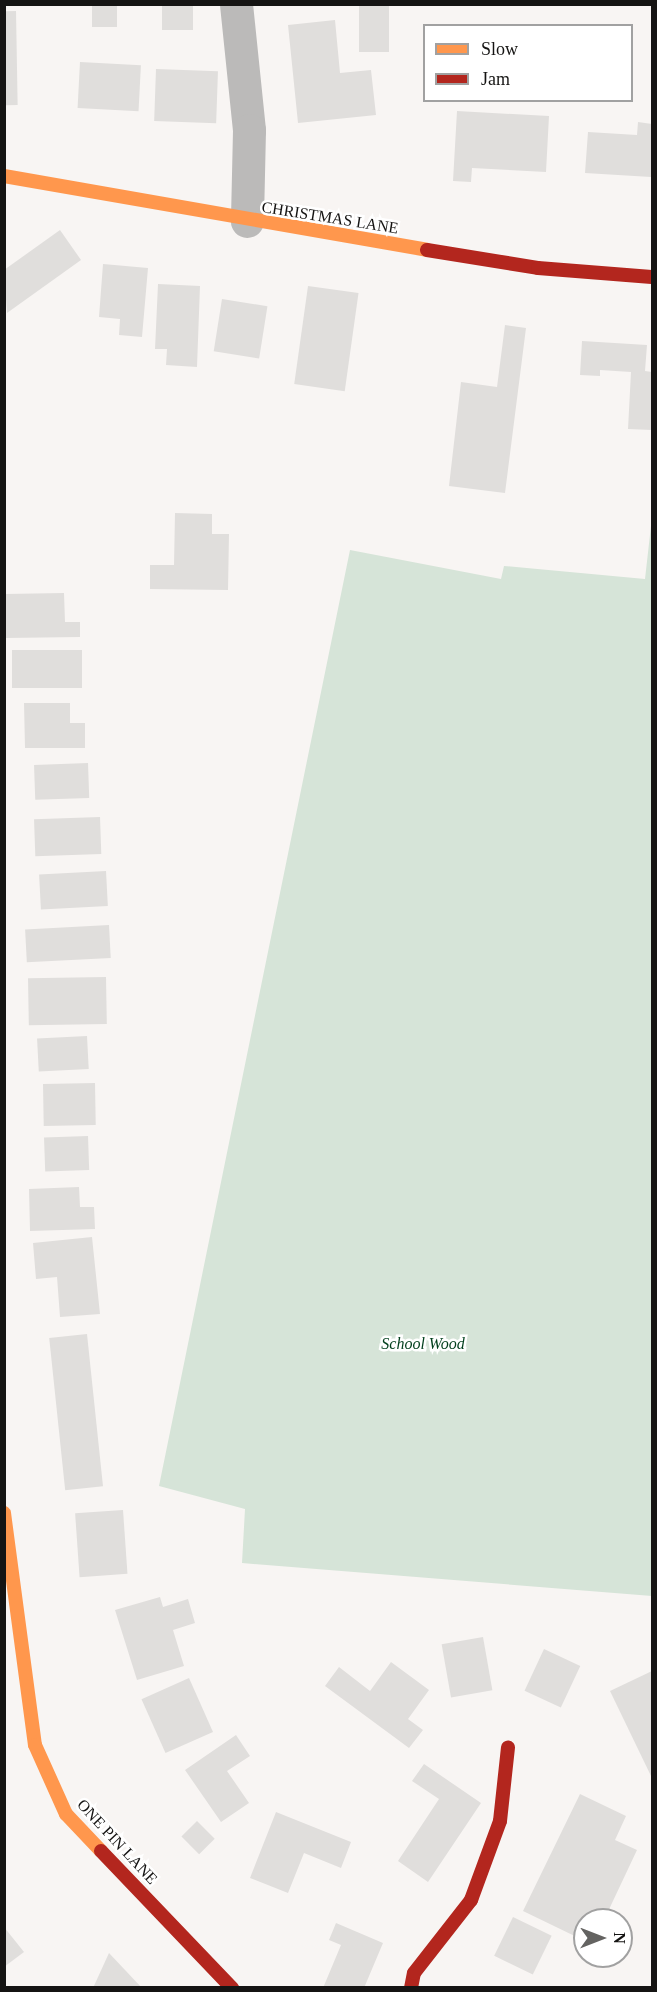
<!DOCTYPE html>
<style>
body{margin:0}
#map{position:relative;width:657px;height:1992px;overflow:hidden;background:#f8f5f3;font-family:Georgia,serif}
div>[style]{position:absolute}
.green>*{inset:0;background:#d6e4d8}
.building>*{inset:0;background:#e0dedc;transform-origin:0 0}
.street>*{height:33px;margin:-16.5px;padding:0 16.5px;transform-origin:16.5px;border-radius:16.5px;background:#bbbab9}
.slow>*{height:14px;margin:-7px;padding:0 7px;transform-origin:7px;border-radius:7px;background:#ff974d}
.jam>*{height:14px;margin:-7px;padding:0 7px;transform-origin:7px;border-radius:7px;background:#b3261e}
span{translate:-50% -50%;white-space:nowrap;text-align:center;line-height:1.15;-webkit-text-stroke:5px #fff;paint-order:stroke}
.street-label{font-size:16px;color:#151413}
.park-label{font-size:16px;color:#013f1c;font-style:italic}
.frame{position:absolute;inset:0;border:6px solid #151413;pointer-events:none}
.legend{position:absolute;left:423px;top:24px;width:210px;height:78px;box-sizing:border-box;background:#fff;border:2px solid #a1a1a1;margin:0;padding:8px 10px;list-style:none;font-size:18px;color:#151413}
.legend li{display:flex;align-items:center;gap:12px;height:30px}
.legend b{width:30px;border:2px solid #a1a1a1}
.north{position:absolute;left:573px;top:1908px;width:60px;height:60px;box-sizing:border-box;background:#fff;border:2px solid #a1a1a1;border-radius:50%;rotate:90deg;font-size:16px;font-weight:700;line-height:24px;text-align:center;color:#151413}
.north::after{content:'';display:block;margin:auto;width:21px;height:27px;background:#646361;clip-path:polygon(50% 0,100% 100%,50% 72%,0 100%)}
</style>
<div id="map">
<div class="green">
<i style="clip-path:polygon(652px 517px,652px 1596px,242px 1563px,245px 1509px,159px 1486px,350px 550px,501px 579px,504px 566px,645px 579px)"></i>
</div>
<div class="building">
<i style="left:92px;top:4px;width:25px;height:23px"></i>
<i style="left:162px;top:4px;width:31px;height:26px"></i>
<i style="left:359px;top:4px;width:30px;height:48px"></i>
<i style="left:16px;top:11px;width:94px;height:12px;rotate:89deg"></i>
<i style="clip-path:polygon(335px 20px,340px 73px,371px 70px,376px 115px,298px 123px,288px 25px)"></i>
<i style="left:80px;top:62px;width:61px;height:46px;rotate:3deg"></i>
<i style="left:156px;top:69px;width:62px;height:52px;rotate:2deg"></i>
<i style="clip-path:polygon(457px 111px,549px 116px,546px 172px,472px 168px,471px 182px,453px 181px)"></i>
<i style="clip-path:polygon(638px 122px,652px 124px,651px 177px,585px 173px,588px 132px,637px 135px)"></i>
<i style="clip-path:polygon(60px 230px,81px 260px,7px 313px,4px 270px)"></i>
<i style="clip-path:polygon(103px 264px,148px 268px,142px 337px,119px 335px,120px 319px,99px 317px)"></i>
<i style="clip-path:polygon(158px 284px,200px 286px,197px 367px,166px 365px,167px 349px,155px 349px)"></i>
<i style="left:308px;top:286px;width:51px;height:99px;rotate:8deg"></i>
<i style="left:222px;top:299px;width:46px;height:53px;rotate:9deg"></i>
<i style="clip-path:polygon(505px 325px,526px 328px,505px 493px,449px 486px,461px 382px,497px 387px)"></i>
<i style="clip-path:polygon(582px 341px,647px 345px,645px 371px,652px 372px,652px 430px,628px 429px,631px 372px,600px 370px,600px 376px,580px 375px)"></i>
<i style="clip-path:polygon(175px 513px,212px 514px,212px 534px,229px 534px,228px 590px,150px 589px,150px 565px,174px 565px)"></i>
<i style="clip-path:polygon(64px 593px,65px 622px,80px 622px,80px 637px,6px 638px,5px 594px)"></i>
<i style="left:82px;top:650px;width:38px;height:70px;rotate:90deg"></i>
<i style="clip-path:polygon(24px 703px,70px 703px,70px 723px,85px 723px,85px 748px,25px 748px)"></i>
<i style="left:88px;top:763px;width:35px;height:54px;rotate:88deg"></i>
<i style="left:100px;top:817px;width:37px;height:66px;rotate:88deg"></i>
<i style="left:106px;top:871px;width:35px;height:67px;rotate:87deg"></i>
<i style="left:109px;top:925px;width:33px;height:84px;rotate:87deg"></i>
<i style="left:106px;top:977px;width:47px;height:78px;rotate:89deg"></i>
<i style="left:87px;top:1036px;width:33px;height:50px;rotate:87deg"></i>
<i style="left:95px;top:1083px;width:42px;height:52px;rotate:89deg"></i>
<i style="left:88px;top:1136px;width:34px;height:44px;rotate:88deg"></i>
<i style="clip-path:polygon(79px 1187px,80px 1207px,94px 1207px,95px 1229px,30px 1231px,29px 1189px)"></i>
<i style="clip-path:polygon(92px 1237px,100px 1314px,60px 1317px,57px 1277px,36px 1279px,33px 1243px)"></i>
<i style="left:87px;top:1334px;width:153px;height:38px;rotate:84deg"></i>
<i style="left:123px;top:1510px;width:64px;height:48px;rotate:86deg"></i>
<i style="clip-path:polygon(160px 1597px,163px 1607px,188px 1599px,195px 1623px,173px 1630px,184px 1666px,137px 1680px,115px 1610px)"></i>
<i style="left:483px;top:1637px;width:54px;height:42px;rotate:80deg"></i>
<i style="left:544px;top:1649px;width:40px;height:46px;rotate:25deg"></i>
<i style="clip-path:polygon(391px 1662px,429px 1690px,408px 1719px,423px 1730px,409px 1748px,325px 1686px,339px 1667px,370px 1691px)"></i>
<i style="clip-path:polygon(652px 1671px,652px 1776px,651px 1776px,610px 1691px)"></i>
<i style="left:189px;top:1678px;width:59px;height:52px;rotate:66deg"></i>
<i style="clip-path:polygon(236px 1735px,250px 1756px,227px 1771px,249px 1803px,221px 1822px,185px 1770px)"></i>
<i style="clip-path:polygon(424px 1764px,481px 1803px,428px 1882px,398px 1861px,439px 1799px,412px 1781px)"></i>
<i style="clip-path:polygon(580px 1794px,626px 1816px,615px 1840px,637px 1850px,604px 1920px,585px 1920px,585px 1941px,523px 1911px)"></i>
<i style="clip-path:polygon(276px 1812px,351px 1842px,341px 1868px,304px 1853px,288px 1893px,250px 1878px)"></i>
<i style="left:197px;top:1821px;width:25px;height:22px;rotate:45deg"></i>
<i style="left:513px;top:1917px;width:43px;height:43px;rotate:26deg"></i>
<i style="clip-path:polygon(336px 1923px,383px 1943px,364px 1988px,323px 1988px,341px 1945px,329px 1940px)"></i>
<i style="clip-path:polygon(4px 1927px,24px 1952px,4px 1967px)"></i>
<i style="clip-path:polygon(109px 1953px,142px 1988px,93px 1988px)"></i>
</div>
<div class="street">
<i style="left:236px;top:4px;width:127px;rotate:84.1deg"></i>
<i style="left:249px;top:130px;width:91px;rotate:91.3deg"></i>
</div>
<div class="slow">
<i style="left:4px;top:176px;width:429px;rotate:9.9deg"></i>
<i style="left:4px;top:1513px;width:234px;rotate:82.4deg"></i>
<i style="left:35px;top:1745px;width:76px;rotate:65.8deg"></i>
<i style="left:66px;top:1814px;width:51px;rotate:46.6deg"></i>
</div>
<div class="jam">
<i style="left:427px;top:250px;width:112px;rotate:9.2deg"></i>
<i style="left:538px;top:268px;width:114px;rotate:4.5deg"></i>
<i style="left:101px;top:1851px;width:190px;rotate:46.3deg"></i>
<i style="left:411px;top:1988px;width:15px;rotate:-79deg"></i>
<i style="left:414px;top:1973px;width:93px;rotate:-52deg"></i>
<i style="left:471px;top:1900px;width:84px;rotate:-69.8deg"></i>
<i style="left:500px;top:1821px;width:74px;rotate:-83.8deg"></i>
</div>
<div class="street-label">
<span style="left:330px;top:218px;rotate:9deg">CHRISTMAS LANE</span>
<span style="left:117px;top:1842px;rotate:47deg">ONE PIN LANE</span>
</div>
<div class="park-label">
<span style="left:423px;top:1344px">School Wood</span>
</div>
<div class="frame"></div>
<ul class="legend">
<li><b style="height:8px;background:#ff974d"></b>Slow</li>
<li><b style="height:8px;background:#b3261e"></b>Jam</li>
</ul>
<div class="north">N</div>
</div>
